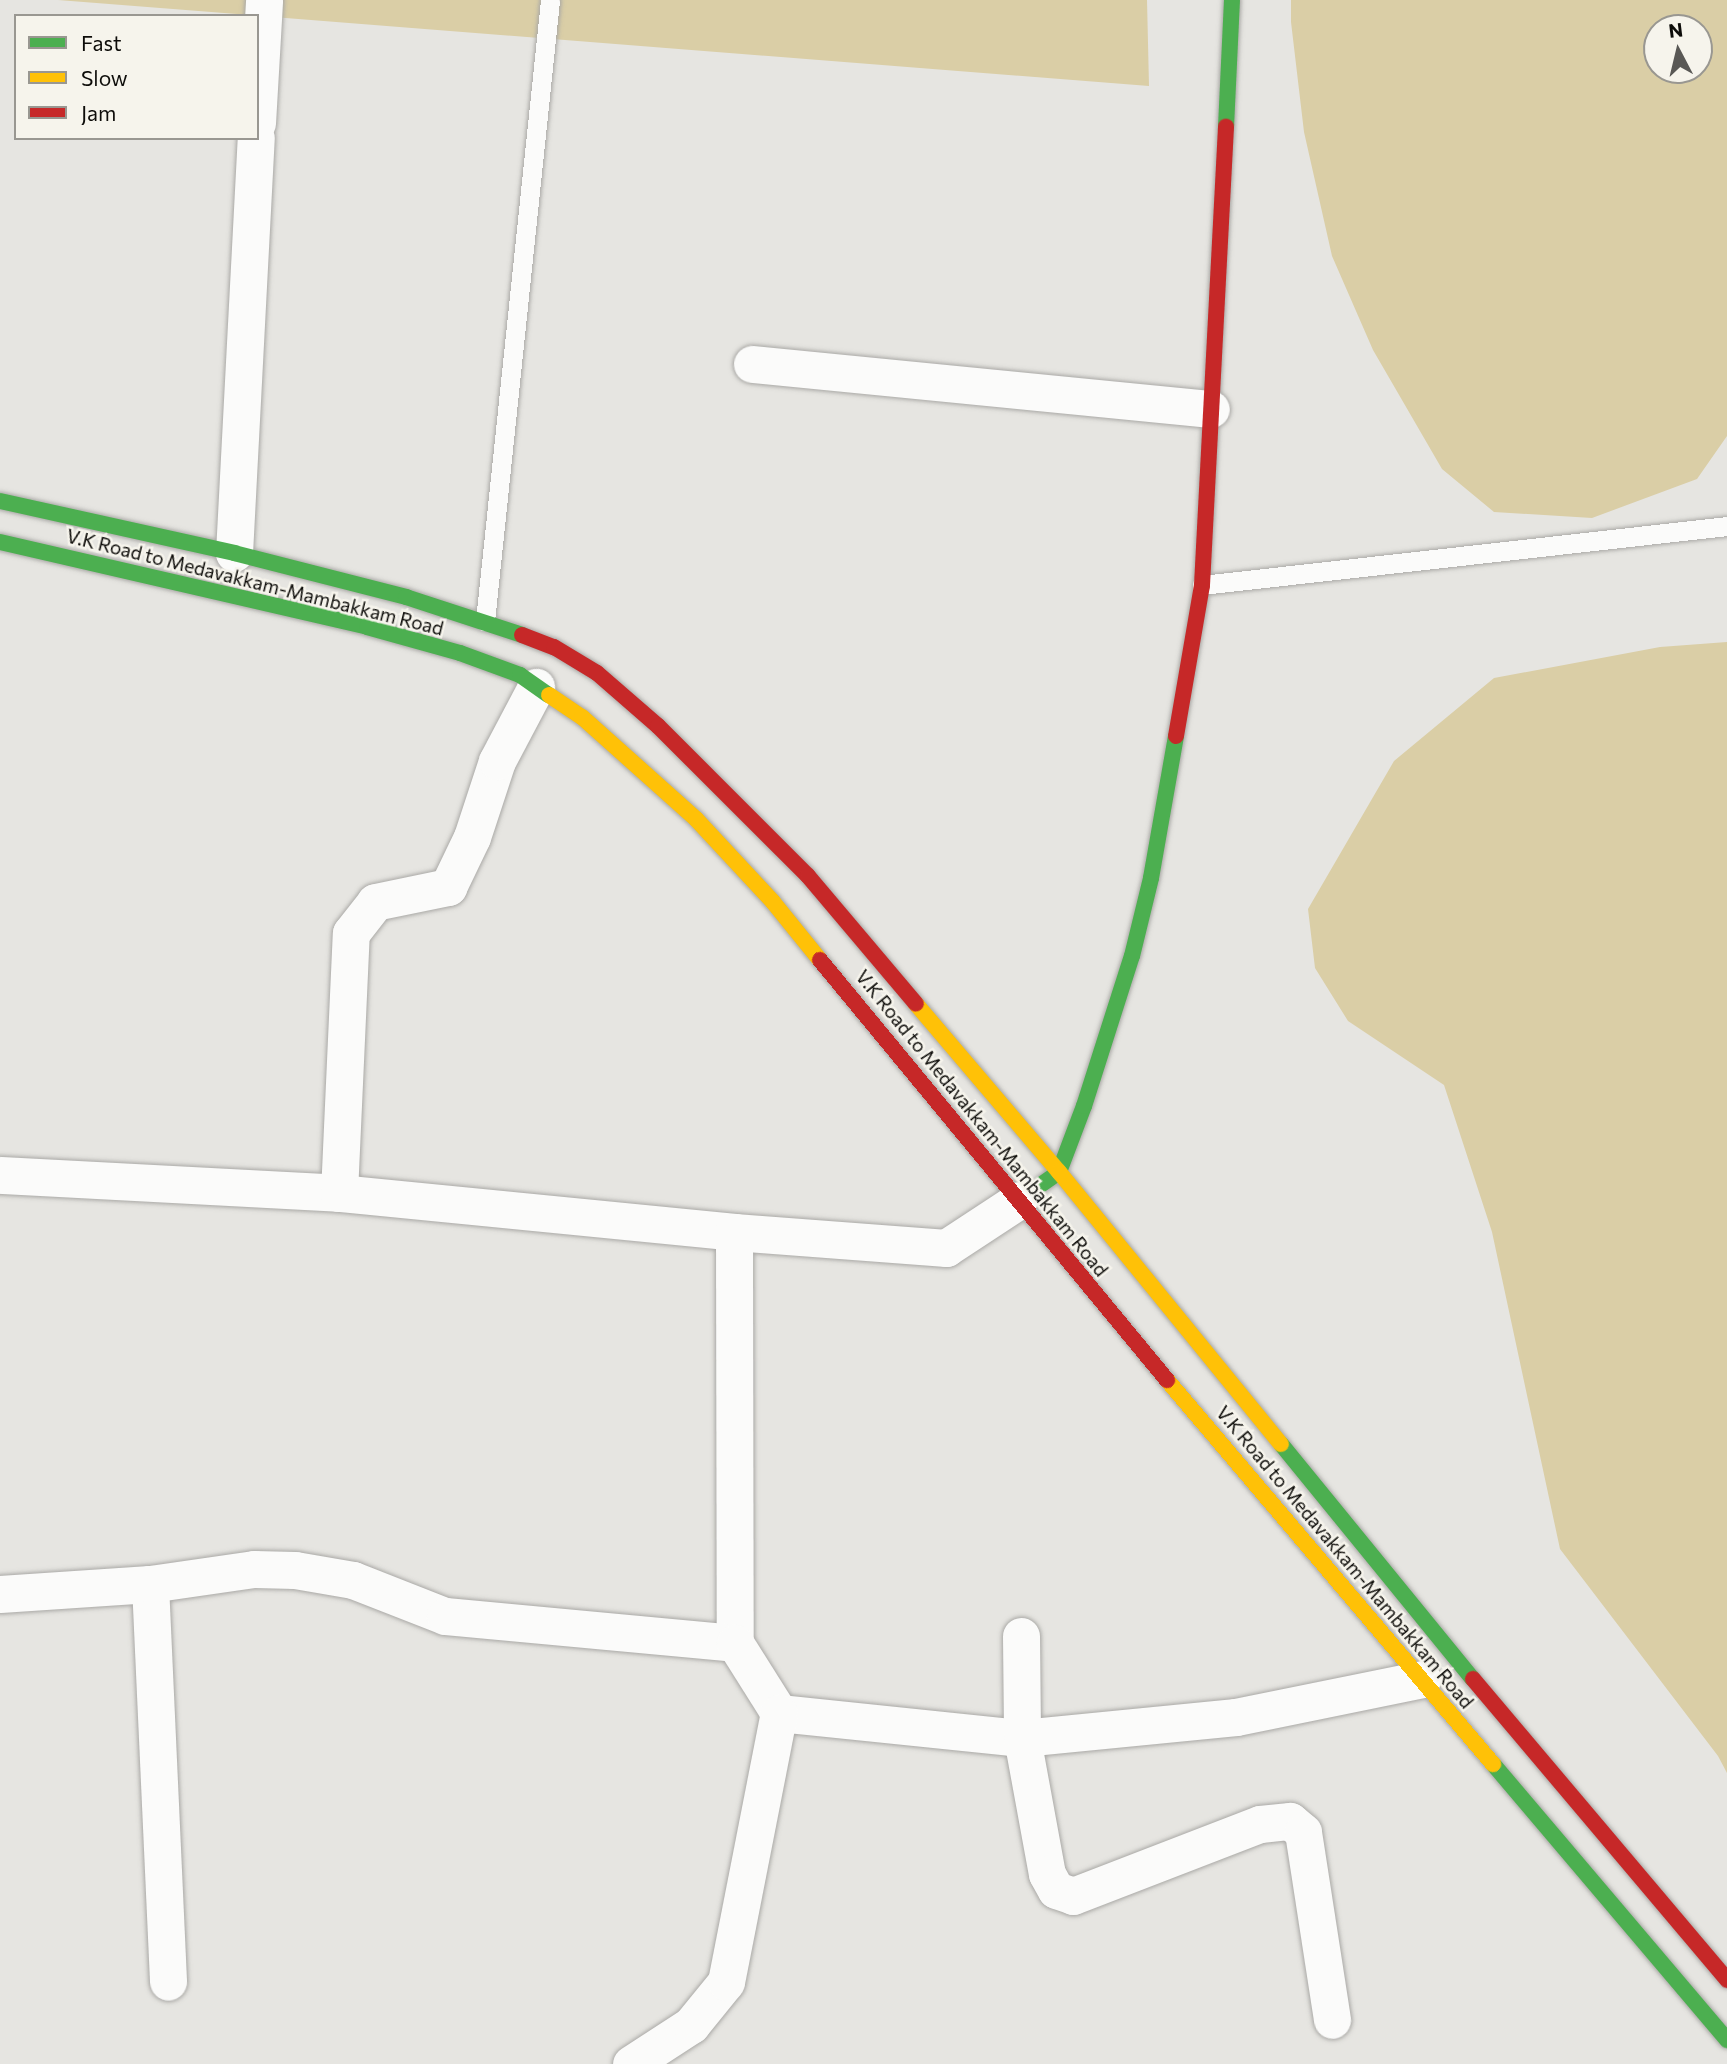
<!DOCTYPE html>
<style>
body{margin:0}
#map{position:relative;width:1727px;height:2064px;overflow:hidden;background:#e6e5e1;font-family:Commissioner,sans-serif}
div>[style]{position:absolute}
.green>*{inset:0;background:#dacea6}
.roads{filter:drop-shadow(0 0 2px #aaa9a6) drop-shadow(0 0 2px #aaa9a6)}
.lane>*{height:19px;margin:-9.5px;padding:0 9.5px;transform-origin:9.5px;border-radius:9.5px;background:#fbfbfa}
.street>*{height:37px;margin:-18.5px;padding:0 18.5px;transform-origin:18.5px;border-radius:18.5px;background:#fbfbfa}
.fast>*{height:16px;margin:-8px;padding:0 8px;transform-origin:8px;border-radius:8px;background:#4caf50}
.slow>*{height:16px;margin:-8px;padding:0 8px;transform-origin:8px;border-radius:8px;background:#ffc107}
.jam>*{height:16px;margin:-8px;padding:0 8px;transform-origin:8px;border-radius:8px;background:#c62828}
span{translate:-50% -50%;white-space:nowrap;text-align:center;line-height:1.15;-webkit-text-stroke:5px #f6f4ec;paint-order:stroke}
.street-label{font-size:19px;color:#0d0c09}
.legend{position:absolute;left:14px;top:14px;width:245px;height:126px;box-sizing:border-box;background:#f6f4ec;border:2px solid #999791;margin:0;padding:9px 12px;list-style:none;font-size:21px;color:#0d0c09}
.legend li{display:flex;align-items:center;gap:14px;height:35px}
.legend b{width:35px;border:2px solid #999791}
.north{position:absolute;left:1643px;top:14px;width:70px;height:70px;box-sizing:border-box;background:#f6f4ec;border:2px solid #999791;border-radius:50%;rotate:353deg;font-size:19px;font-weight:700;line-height:28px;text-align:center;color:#0d0c09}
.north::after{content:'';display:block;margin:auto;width:24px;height:32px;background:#595855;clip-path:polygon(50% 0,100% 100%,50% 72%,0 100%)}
</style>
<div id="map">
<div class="green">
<i style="clip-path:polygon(58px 0,1147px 0,1149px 86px)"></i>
<i style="clip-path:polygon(evenodd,1291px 0,1727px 0,1727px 436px,1697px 479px,1592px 518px,1494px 512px,1442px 469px,1373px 350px,1332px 256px,1304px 132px,1291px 22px,1291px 0,1699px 28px,1699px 70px,1657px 70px,1657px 28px,1699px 28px)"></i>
<i style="clip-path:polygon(1727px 642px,1727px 1773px,1718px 1756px,1560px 1549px,1492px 1232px,1444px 1085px,1348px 1021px,1315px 968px,1308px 909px,1394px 761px,1494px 678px,1660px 647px)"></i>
</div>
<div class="roads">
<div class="lane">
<i style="left:1202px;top:585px;width:528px;rotate:-6.41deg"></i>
<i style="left:485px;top:621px;width:624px;rotate:-84.02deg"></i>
</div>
<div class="street">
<i style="left:257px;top:123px;width:123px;rotate:-86.7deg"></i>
<i style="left:752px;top:364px;width:461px;rotate:5.6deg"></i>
<i style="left:234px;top:553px;width:416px;rotate:-87deg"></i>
<i style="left:0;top:1175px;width:339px;rotate:3deg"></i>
<i style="left:339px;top:1193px;width:397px;rotate:5.6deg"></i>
<i style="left:734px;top:1232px;width:213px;rotate:4.3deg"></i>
<i style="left:946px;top:1248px;width:87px;rotate:-33.3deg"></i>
<i style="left:339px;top:1193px;width:260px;rotate:-87.4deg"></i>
<i style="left:351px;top:933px;width:39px;rotate:-52deg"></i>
<i style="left:375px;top:902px;width:75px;rotate:-11.6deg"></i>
<i style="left:448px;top:887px;width:55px;rotate:-64.4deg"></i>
<i style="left:472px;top:837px;width:80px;rotate:-71.8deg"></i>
<i style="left:497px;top:761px;width:84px;rotate:-62.2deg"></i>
<i style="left:734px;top:1232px;width:411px;rotate:89.9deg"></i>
<i style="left:150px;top:1584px;width:398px;rotate:87.4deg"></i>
<i style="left:0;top:1594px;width:150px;rotate:-3.8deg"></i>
<i style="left:150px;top:1584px;width:105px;rotate:-8.2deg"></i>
<i style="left:254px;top:1569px;width:41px;rotate:1.4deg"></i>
<i style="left:295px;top:1570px;width:59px;rotate:9.8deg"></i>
<i style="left:353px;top:1580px;width:99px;rotate:21.4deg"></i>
<i style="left:445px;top:1616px;width:291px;rotate:5.3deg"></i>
<i style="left:735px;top:1643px;width:83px;rotate:57.8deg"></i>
<i style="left:779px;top:1713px;width:244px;rotate:5.9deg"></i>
<i style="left:1022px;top:1738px;width:215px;rotate:-5.6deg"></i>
<i style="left:1236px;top:1717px;width:190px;rotate:-11.5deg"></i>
<i style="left:1021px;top:1636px;width:102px;rotate:89.4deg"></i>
<i style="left:1022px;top:1738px;width:138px;rotate:79.6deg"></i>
<i style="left:1047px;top:1874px;width:18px;rotate:61deg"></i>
<i style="left:1056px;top:1890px;width:18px;rotate:19deg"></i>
<i style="left:1073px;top:1896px;width:200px;rotate:-21.1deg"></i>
<i style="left:1260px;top:1824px;width:30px;rotate:-6deg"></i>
<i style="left:1290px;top:1821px;width:17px;rotate:40deg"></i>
<i style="left:1303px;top:1832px;width:190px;rotate:81.2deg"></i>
<i style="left:631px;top:2064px;width:72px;rotate:-33deg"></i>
<i style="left:691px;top:2025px;width:55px;rotate:-50.9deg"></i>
<i style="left:726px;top:1982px;width:274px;rotate:-78.9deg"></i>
</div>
<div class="fast">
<i style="left:1226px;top:127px;width:127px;rotate:-87.3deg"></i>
<i style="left:0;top:501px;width:240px;rotate:12.5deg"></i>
<i style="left:234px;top:553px;width:178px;rotate:14.3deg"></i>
<i style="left:406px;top:597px;width:122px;rotate:18.1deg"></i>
<i style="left:0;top:542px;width:377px;rotate:13deg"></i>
<i style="left:367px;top:627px;width:97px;rotate:15.6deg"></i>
<i style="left:460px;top:653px;width:64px;rotate:20.1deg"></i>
<i style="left:520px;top:675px;width:35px;rotate:35deg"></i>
<i style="left:1042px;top:1184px;width:21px;rotate:-35deg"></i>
<i style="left:1059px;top:1172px;width:71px;rotate:-69.3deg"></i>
<i style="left:1084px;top:1106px;width:157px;rotate:-72.3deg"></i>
<i style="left:1132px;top:956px;width:80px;rotate:-76.3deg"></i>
<i style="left:1151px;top:878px;width:144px;rotate:-80deg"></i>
<i style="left:1281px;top:1444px;width:303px;rotate:50.8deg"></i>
<i style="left:1493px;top:1764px;width:362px;rotate:49.7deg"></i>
</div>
<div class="slow">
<i style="left:549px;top:695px;width:40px;rotate:34deg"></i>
<i style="left:582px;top:717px;width:153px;rotate:41.8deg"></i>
<i style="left:696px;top:819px;width:113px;rotate:47.1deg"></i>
<i style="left:773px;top:902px;width:75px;rotate:51deg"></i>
<i style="left:916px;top:1004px;width:221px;rotate:49.6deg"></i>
<i style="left:1059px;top:1172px;width:351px;rotate:50.8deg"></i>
<i style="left:1167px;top:1380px;width:504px;rotate:49.67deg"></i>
</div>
<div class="jam">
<i style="left:522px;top:635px;width:34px;rotate:21deg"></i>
<i style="left:554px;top:647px;width:50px;rotate:31.2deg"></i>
<i style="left:597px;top:673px;width:81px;rotate:41deg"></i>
<i style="left:658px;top:726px;width:212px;rotate:45deg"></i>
<i style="left:808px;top:876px;width:167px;rotate:49.8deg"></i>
<i style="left:1176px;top:736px;width:153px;rotate:-80.2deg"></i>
<i style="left:1202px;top:585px;width:459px;rotate:-87deg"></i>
<i style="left:820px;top:960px;width:545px;rotate:50.44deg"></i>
<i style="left:1473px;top:1679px;width:394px;rotate:49.8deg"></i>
</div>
</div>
<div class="street-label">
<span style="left:255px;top:582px;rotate:14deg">V.K Road to Medavakkam-Mambakkam Road</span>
<span style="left:982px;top:1123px;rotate:51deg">V.K Road to Medavakkam-Mambakkam Road</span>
<span style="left:1345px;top:1557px;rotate:50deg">V.K Road to Medavakkam-Mambakkam Road</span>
</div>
<ul class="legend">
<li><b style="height:9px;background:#4caf50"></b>Fast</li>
<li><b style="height:9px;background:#ffc107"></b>Slow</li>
<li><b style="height:9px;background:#c62828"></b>Jam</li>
</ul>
<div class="north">N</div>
</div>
